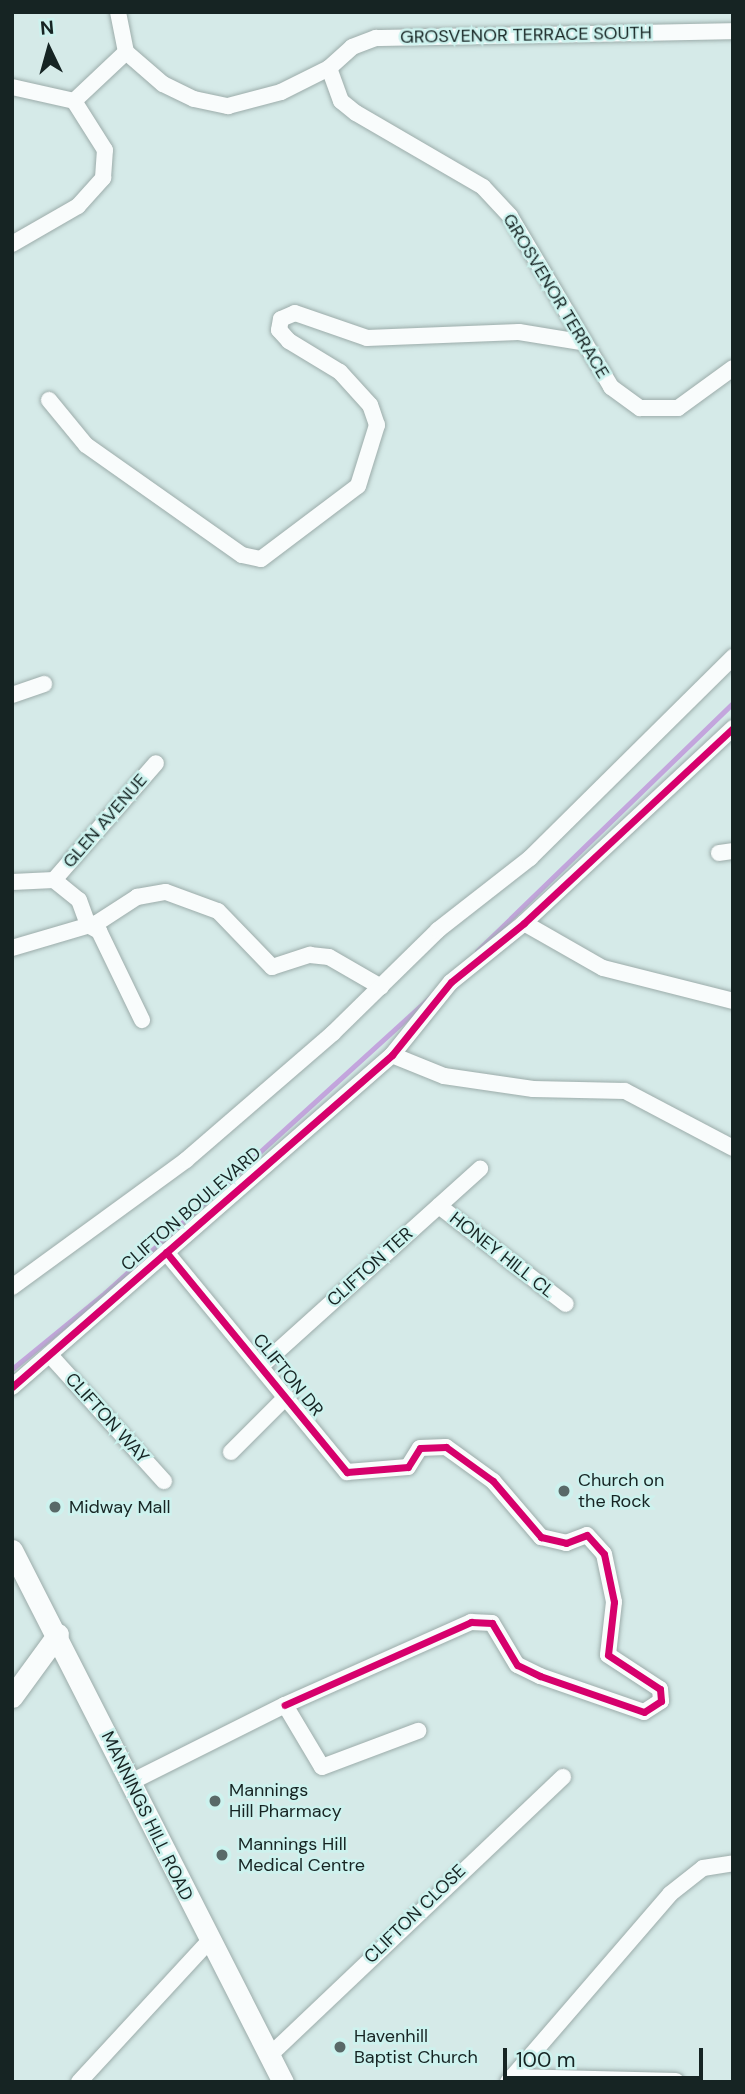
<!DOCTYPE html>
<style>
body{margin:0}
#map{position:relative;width:745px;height:2094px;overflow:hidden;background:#d5eae8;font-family:"DM Sans",sans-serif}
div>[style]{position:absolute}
.stream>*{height:4.5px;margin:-2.25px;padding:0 2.25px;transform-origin:2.25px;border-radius:2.25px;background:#c3a5dd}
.roads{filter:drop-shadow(0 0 2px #9cacaa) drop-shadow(0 0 2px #9cacaa)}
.street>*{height:16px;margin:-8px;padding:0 8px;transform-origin:8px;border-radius:8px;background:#f9fcfc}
.secondary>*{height:21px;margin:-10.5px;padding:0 10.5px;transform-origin:10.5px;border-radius:10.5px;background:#f9fcfc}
.cycleway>*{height:7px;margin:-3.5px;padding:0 3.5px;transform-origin:3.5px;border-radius:3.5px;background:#d6006c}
.dots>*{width:19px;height:19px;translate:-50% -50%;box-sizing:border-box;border:4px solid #cdf2ee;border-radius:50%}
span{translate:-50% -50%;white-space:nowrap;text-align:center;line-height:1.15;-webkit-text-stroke:5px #cdf2ee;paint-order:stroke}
.street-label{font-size:18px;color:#162423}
.poi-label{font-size:18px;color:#162423}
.left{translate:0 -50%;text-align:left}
.frame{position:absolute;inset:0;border:14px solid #162423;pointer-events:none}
.north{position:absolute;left:14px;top:14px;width:70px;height:70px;-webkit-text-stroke:5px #cdf2ee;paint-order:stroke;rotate:355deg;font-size:19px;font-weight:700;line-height:28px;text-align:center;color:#162423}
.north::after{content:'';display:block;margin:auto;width:24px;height:32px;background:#162423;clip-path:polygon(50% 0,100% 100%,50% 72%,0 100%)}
.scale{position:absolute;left:503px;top:2048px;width:200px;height:32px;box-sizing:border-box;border:4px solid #162423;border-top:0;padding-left:9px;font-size:21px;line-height:24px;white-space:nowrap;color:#162423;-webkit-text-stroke:5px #cdf2ee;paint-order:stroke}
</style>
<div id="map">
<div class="stream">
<i style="left:477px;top:951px;width:356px;rotate:-44.1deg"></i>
<i style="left:12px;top:1369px;width:120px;rotate:-39.3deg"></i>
<i style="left:105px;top:1293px;width:441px;rotate:-42.3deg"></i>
</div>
<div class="roads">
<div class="street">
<i style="left:118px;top:12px;width:41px;rotate:78.7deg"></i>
<i style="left:126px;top:52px;width:49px;rotate:40.9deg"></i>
<i style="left:163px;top:84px;width:34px;rotate:26deg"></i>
<i style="left:194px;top:99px;width:35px;rotate:12deg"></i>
<i style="left:228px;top:106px;width:55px;rotate:-14.8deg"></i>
<i style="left:281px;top:92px;width:54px;rotate:-26.6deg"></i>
<i style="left:329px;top:68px;width:35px;rotate:70deg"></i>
<i style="left:341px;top:101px;width:19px;rotate:39deg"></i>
<i style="left:356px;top:113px;width:147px;rotate:30.2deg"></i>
<i style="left:483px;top:187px;width:40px;rotate:47deg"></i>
<i style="left:510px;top:216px;width:199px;rotate:59.4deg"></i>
<i style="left:611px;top:387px;width:36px;rotate:36deg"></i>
<i style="left:640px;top:408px;width:38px"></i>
<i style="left:678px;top:408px;width:68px;rotate:-36deg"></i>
<i style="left:329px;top:68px;width:31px;rotate:-42deg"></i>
<i style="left:352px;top:47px;width:26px;rotate:-21deg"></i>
<i style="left:376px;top:38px;width:357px;rotate:-1.1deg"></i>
<i style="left:12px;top:87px;width:64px;rotate:12.7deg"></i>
<i style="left:74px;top:101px;width:71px;rotate:-43.3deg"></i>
<i style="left:12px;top:244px;width:76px;rotate:-29.9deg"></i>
<i style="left:78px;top:206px;width:38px;rotate:-48deg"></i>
<i style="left:103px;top:178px;width:28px;rotate:-86deg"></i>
<i style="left:105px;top:150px;width:58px;rotate:-122.3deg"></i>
<i style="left:49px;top:400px;width:58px;rotate:50.6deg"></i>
<i style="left:86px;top:445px;width:191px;rotate:35.2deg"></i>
<i style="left:242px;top:555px;width:19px;rotate:12deg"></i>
<i style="left:261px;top:559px;width:121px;rotate:-37deg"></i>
<i style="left:358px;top:486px;width:64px;rotate:-72.7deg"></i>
<i style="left:377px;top:425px;width:21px;rotate:-109deg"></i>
<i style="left:370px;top:405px;width:45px;rotate:-132.3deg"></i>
<i style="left:340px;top:372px;width:60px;rotate:-148.7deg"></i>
<i style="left:289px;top:341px;width:15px;rotate:-132deg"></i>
<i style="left:279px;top:330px;width:11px;rotate:-80deg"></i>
<i style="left:281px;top:319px;width:15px;rotate:-23deg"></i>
<i style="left:295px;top:313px;width:76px;rotate:19.1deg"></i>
<i style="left:367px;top:338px;width:152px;rotate:-2.3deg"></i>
<i style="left:519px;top:332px;width:63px;rotate:9.2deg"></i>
<i style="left:12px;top:695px;width:34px;rotate:-19deg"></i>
<i style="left:719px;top:853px;width:14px;rotate:-8deg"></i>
<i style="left:54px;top:880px;width:155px;rotate:-48.9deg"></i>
<i style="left:12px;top:882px;width:42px;rotate:-2.7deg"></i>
<i style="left:54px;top:880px;width:32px;rotate:39deg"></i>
<i style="left:79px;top:900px;width:27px;rotate:70deg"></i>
<i style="left:524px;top:923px;width:91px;rotate:29.7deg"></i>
<i style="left:603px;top:968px;width:134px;rotate:14.2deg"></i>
<i style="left:88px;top:925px;width:13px;rotate:29deg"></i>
<i style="left:99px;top:931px;width:99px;rotate:64.2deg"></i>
<i style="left:12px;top:948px;width:89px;rotate:-16.4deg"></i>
<i style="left:97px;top:923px;width:48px;rotate:-33deg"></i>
<i style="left:137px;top:897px;width:29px;rotate:-10deg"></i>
<i style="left:166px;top:892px;width:55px;rotate:20.1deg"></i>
<i style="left:218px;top:911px;width:78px;rotate:46deg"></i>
<i style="left:272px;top:967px;width:40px;rotate:-18deg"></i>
<i style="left:310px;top:955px;width:19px;rotate:6deg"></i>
<i style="left:329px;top:957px;width:60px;rotate:30deg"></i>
<i style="left:392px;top:1055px;width:56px;rotate:22deg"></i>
<i style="left:444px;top:1076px;width:90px;rotate:8.3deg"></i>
<i style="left:533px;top:1089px;width:92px;rotate:1.2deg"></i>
<i style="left:625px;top:1091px;width:122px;rotate:27.8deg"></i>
<i style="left:439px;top:1206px;width:160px;rotate:37.7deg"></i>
<i style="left:166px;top:1252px;width:285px;rotate:50.6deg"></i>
<i style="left:347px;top:1472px;width:61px;rotate:-4.7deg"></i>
<i style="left:408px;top:1467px;width:22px;rotate:-58deg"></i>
<i style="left:420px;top:1448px;width:26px;rotate:-2deg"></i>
<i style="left:446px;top:1447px;width:58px;rotate:35.9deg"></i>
<i style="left:493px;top:1481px;width:74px;rotate:49.4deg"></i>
<i style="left:541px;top:1537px;width:26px;rotate:13deg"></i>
<i style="left:566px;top:1543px;width:22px;rotate:-21deg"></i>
<i style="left:587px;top:1535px;width:25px;rotate:48deg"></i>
<i style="left:604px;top:1554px;width:49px;rotate:78.2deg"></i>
<i style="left:614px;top:1602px;width:53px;rotate:96.5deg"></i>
<i style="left:608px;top:1655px;width:62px;rotate:33.2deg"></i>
<i style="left:660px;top:1689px;width:12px;rotate:85deg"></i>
<i style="left:661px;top:1701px;width:20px;rotate:147deg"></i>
<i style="left:644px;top:1712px;width:110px;rotate:-160.9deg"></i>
<i style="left:540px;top:1676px;width:25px;rotate:-154deg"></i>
<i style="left:517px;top:1665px;width:49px;rotate:-120.8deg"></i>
<i style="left:492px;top:1623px;width:21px;rotate:-177deg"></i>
<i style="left:471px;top:1622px;width:204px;rotate:156deg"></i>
<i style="left:12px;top:1287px;width:215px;rotate:-36.1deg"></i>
<i style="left:186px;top:1160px;width:194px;rotate:-40.8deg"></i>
<i style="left:333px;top:1033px;width:147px;rotate:-44.4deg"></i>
<i style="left:438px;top:930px;width:117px;rotate:-38deg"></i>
<i style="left:530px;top:858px;width:286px;rotate:-44.7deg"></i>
<i style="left:50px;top:1355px;width:170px;rotate:47.9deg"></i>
<i style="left:261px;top:1366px;width:295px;rotate:-42deg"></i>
<i style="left:12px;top:1387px;width:505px;rotate:-41.14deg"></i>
<i style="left:392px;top:1055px;width:94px;rotate:-51.1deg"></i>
<i style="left:451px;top:982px;width:94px;rotate:-38.9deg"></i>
<i style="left:524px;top:923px;width:286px;rotate:-43deg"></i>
<i style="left:231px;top:1452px;width:78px;rotate:-45deg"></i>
<i style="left:131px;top:1782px;width:172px;rotate:-26.6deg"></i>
<i style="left:285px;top:1705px;width:72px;rotate:59.2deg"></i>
<i style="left:322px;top:1767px;width:103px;rotate:-20.6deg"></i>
<i style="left:270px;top:2055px;width:404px;rotate:-43.5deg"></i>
<i style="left:512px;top:2077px;width:164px;rotate:1.4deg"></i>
<i style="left:79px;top:2082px;width:190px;rotate:-47.3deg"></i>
<i style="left:508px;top:2082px;width:248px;rotate:-49.2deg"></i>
<i style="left:670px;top:1894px;width:42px;rotate:-38.2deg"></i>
<i style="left:703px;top:1868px;width:30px;rotate:-9deg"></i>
</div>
<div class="secondary">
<i style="left:12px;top:1550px;width:597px;rotate:63.01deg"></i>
<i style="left:12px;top:1697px;width:78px;rotate:-53.9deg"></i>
</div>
</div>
<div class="cycleway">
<i style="left:166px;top:1252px;width:285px;rotate:50.6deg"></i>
<i style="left:347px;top:1472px;width:61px;rotate:-4.7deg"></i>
<i style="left:408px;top:1467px;width:22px;rotate:-58deg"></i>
<i style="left:420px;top:1448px;width:26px;rotate:-2deg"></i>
<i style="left:446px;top:1447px;width:58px;rotate:35.9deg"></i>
<i style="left:493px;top:1481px;width:74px;rotate:49.4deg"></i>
<i style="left:541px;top:1537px;width:26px;rotate:13deg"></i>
<i style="left:566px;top:1543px;width:22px;rotate:-21deg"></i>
<i style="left:587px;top:1535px;width:25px;rotate:48deg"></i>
<i style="left:604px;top:1554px;width:49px;rotate:78.2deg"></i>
<i style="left:614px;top:1602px;width:53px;rotate:96.5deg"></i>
<i style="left:608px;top:1655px;width:62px;rotate:33.2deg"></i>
<i style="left:660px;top:1689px;width:12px;rotate:85deg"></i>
<i style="left:661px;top:1701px;width:20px;rotate:147deg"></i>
<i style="left:644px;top:1712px;width:110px;rotate:-160.9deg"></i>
<i style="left:540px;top:1676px;width:25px;rotate:-154deg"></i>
<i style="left:517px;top:1665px;width:49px;rotate:-120.8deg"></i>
<i style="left:492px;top:1623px;width:21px;rotate:-177deg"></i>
<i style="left:471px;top:1622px;width:204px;rotate:156deg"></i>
<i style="left:12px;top:1387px;width:505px;rotate:-41.14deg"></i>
<i style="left:392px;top:1055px;width:94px;rotate:-51.1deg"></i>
<i style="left:451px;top:982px;width:94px;rotate:-38.9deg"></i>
<i style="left:524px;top:923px;width:286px;rotate:-43deg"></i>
</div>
<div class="dots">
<i style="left:564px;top:1491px;background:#596968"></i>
<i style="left:55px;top:1507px;background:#596968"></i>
<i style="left:215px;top:1801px;background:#596968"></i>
<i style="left:222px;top:1855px;background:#596968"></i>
<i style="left:340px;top:2047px;background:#596968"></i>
</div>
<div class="street-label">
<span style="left:526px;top:35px;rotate:-1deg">GROSVENOR TERRACE SOUTH</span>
<span style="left:556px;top:296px;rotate:59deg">GROSVENOR TERRACE</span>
<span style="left:105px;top:821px;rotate:-49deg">GLEN AVENUE</span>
<span style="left:191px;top:1209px;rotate:-41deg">CLIFTON BOULEVARD</span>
<span style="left:502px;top:1255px;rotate:38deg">HONEY HILL CL</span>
<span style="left:370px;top:1267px;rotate:-42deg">CLIFTON TER</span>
<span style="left:288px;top:1375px;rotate:51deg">CLIFTON DR</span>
<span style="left:107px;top:1418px;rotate:48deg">CLIFTON WAY</span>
<span style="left:147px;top:1816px;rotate:64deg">MANNINGS HILL ROAD</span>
<span style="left:415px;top:1914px;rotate:-44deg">CLIFTON CLOSE</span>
</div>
<div class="poi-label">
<span class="left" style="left:578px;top:1491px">Church on<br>the Rock</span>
<span class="left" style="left:69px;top:1507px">Midway Mall</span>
<span class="left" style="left:229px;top:1801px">Mannings<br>Hill Pharmacy</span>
<span class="left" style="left:238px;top:1855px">Mannings Hill<br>Medical Centre</span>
<span class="left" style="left:354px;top:2047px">Havenhill<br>Baptist Church</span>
</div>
<div class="frame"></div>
<div class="north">N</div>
<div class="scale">100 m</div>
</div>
